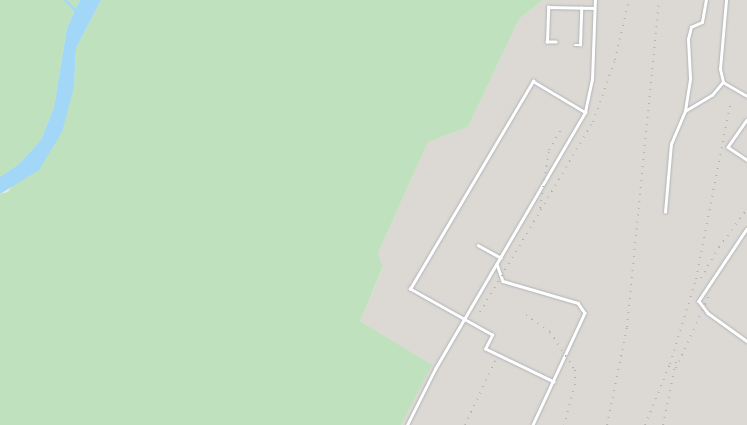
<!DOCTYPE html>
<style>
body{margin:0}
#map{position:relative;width:747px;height:425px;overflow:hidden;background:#ebe8e0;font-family:Montserrat,sans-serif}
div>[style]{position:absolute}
.industrial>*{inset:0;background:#dcd9d4}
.green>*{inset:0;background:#bfe1bd}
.water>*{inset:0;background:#a2d7f8}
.stream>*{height:2px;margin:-1px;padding:0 1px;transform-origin:1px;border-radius:1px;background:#a2d7f8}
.roads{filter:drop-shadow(0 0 1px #b0b3b7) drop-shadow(0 0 1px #b0b3b7)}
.service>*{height:2.5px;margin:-1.25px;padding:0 1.25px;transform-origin:1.25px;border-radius:1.25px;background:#fff}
.rail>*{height:2px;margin-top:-1px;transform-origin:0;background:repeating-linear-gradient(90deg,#b1b2b2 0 1px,transparent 0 7px)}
span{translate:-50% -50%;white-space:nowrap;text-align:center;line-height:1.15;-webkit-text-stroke:4px #fff;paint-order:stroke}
</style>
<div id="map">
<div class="industrial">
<i style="clip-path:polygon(543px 0,747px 0,747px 425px,401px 425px,431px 365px,360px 321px,383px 268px,378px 253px,428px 142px,468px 127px,519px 19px)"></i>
</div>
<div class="green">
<i style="clip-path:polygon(0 0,80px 0,67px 28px,54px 107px,41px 140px,19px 164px,0 177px)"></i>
<i style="clip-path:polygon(101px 0,543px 0,519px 19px,468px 127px,428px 142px,378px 253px,383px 267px,360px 321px,432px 365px,401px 425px,0 425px,0 194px,8px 192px,74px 87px,76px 48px)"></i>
</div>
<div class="water">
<i style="clip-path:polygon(80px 0,101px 0,76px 48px,74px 87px,62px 132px,39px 170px,0 194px,0 177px,19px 164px,41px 140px,54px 107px,67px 28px)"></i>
</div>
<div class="stream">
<i style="left:65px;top:0;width:16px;rotate:45deg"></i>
</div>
<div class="roads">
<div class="service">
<i style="left:556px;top:42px;width:9px;rotate:180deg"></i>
<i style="left:547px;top:42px;width:35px;rotate:-88deg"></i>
<i style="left:548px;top:7px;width:46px;rotate:1.2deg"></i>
<i style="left:575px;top:45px;width:5px"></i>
<i style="left:580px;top:45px;width:37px;rotate:-88deg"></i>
<i style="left:723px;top:82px;width:28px;rotate:30deg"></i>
<i style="left:685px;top:111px;width:31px;rotate:-31deg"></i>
<i style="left:712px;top:95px;width:17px;rotate:-50deg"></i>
<i style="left:723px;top:82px;width:13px;rotate:-103deg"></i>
<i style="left:720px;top:69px;width:69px;rotate:-85deg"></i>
<i style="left:747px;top:120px;width:33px;rotate:125deg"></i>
<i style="left:728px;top:147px;width:23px;rotate:34deg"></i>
<i style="left:665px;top:212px;width:68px;rotate:-85deg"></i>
<i style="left:671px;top:144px;width:36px;rotate:-67deg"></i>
<i style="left:685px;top:111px;width:33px;rotate:-81deg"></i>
<i style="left:690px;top:78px;width:39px;rotate:-93deg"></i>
<i style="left:688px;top:39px;width:12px;rotate:-76deg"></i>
<i style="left:691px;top:27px;width:12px;rotate:-24deg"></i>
<i style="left:702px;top:22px;width:22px;rotate:-80deg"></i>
<i style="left:747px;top:229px;width:87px;rotate:123.7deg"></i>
<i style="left:699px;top:301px;width:15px;rotate:53deg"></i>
<i style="left:708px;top:313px;width:48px;rotate:35.7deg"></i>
<i style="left:478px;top:245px;width:26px;rotate:29deg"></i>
<i style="left:497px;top:264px;width:18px;rotate:71deg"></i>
<i style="left:503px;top:281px;width:78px;rotate:16.3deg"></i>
<i style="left:578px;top:303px;width:12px;rotate:55deg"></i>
<i style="left:585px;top:313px;width:123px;rotate:114.9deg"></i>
<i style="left:554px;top:382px;width:76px;rotate:-154.4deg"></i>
<i style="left:485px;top:349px;width:16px;rotate:-63deg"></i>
<i style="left:492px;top:335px;width:94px;rotate:-150.7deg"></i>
<i style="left:410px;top:289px;width:242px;rotate:-59.4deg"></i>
<i style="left:533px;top:81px;width:61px;rotate:30.8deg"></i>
<i style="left:407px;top:425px;width:63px;rotate:-63.4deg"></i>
<i style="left:435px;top:369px;width:298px;rotate:-59.7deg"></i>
<i style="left:585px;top:112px;width:33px;rotate:-78deg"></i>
<i style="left:592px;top:80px;width:80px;rotate:-87.9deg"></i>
</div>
</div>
<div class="rail">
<i style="left:540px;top:208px;width:59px;rotate:-81.2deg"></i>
<i style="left:549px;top:150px;width:24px;rotate:-60deg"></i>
<i style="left:701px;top:278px;width:36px;rotate:-60deg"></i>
<i style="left:719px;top:247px;width:47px;rotate:-53.6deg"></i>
<i style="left:480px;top:312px;width:221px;rotate:-59.3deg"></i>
<i style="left:593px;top:122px;width:66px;rotate:-70.5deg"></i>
<i style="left:615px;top:60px;width:62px;rotate:-76.9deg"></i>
<i style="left:526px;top:315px;width:29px;rotate:35deg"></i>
<i style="left:550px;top:332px;width:45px;rotate:56.7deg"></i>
<i style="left:575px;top:370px;width:14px;rotate:90deg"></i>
<i style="left:575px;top:384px;width:42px;rotate:105deg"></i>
<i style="left:676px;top:368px;width:79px;rotate:-65.4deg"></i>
<i style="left:465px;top:425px;width:71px;rotate:-64.9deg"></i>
<i style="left:607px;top:425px;width:100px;rotate:-78.5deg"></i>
<i style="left:627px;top:327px;width:329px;rotate:-84.4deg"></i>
<i style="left:645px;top:425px;width:66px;rotate:-67.7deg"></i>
<i style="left:670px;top:364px;width:89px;rotate:-73deg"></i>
<i style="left:696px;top:279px;width:177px;rotate:-78.9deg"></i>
<i style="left:663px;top:425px;width:65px;rotate:-78.5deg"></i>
</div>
</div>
